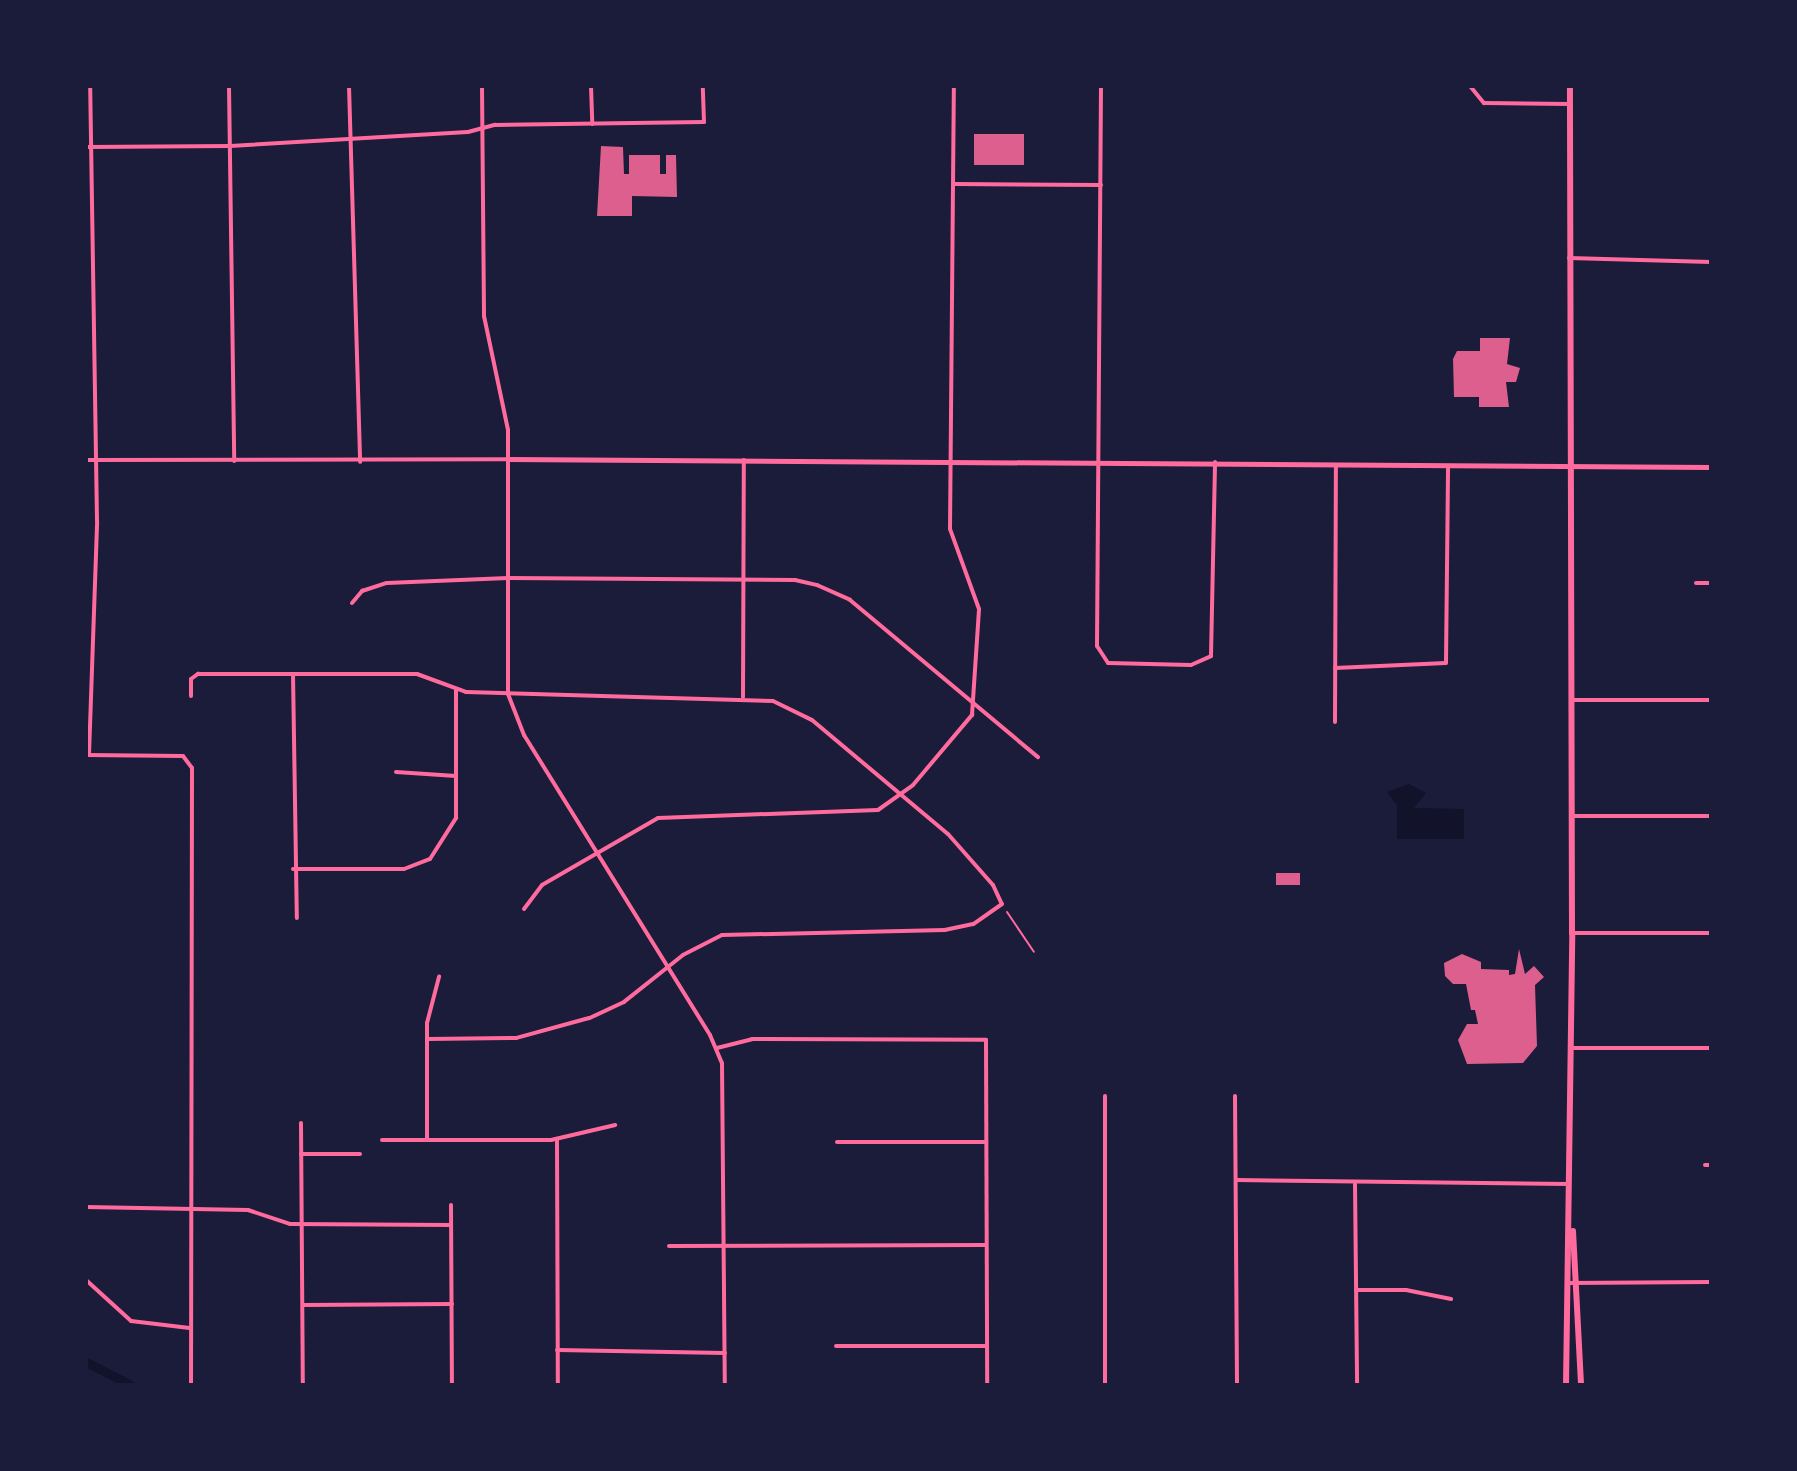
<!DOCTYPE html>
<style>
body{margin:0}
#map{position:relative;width:1797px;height:1471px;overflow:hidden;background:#1b1b3a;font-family:"Crimson Pro",serif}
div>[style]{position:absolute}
.water>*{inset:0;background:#12122b}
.canal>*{height:9px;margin:-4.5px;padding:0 4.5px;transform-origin:4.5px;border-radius:4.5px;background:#12122b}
.building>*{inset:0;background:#dd5f8e;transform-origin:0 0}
.path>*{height:2px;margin:-1px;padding:0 1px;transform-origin:1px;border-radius:1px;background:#ff6b9d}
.minor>*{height:4px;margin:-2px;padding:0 2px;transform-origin:2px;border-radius:2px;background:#ff6b9d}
.tertiary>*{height:5px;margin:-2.5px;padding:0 2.5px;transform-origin:2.5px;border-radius:2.5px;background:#ff6b9d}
.primary>*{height:6px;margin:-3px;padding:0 3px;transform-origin:3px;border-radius:3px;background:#ff6b9d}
span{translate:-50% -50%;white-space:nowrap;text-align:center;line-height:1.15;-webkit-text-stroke:8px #1b1b3a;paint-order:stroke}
.frame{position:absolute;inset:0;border:88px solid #1b1b3a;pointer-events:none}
</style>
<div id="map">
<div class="water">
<i style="clip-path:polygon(1409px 784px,1426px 793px,1414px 808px,1464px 809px,1464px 839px,1397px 839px,1397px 805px,1387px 792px)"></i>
</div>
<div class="canal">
<i style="left:86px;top:1362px;width:51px;rotate:27.1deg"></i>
</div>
<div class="building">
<i style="left:974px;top:134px;width:50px;height:31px"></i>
<i style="clip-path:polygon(601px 146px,623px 147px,624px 174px,629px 174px,629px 155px,660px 155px,660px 174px,666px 174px,666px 155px,676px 155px,677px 197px,632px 196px,632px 216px,597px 216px)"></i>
<i style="clip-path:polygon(1480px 338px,1510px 338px,1507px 364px,1520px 368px,1516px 382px,1506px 382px,1509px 407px,1479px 407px,1479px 397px,1454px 397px,1453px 359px,1457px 351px,1480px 351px)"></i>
<i style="left:1276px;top:873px;width:24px;height:12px"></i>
<i style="clip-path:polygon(1519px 949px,1525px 974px,1534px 966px,1544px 977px,1535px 985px,1537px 1046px,1523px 1063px,1467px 1064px,1458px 1040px,1467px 1024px,1478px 1024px,1475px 1010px,1471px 1010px,1466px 984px,1453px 984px,1445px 976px,1444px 963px,1462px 954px,1481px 962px,1481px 969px,1509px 970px,1509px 975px,1515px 974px)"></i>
</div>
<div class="path">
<i style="left:1007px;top:912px;width:48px;rotate:56deg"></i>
</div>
<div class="minor">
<i style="left:229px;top:86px;width:375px;rotate:89.2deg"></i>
<i style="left:349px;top:86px;width:376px;rotate:88.3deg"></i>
<i style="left:482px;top:86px;width:230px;rotate:89.5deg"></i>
<i style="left:484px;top:316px;width:116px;rotate:78.1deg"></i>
<i style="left:508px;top:430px;width:264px;rotate:90deg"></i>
<i style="left:508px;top:694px;width:44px;rotate:68.7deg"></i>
<i style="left:524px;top:735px;width:353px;rotate:58.2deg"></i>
<i style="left:710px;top:1035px;width:30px;rotate:67deg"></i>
<i style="left:722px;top:1063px;width:322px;rotate:89.5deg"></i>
<i style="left:591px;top:86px;width:38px;rotate:88deg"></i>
<i style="left:1101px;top:86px;width:560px;rotate:90.41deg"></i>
<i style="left:1097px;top:646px;width:20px;rotate:57deg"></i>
<i style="left:1108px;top:663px;width:83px;rotate:1.4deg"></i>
<i style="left:1191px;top:665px;width:22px;rotate:-24deg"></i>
<i style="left:1211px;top:656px;width:194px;rotate:-88.8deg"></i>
<i style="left:1470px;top:86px;width:22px;rotate:51deg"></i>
<i style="left:1484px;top:103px;width:86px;rotate:0.7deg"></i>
<i style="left:86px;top:147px;width:144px;rotate:-0.4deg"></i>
<i style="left:230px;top:146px;width:238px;rotate:-3.4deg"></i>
<i style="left:468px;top:132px;width:28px;rotate:-15deg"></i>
<i style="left:495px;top:125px;width:209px;rotate:-0.8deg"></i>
<i style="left:704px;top:122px;width:36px;rotate:-92deg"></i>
<i style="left:954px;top:184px;width:147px;rotate:0.4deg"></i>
<i style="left:1569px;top:258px;width:142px;rotate:1.6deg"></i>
<i style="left:86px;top:460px;width:422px;rotate:-0.1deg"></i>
<i style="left:1696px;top:583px;width:15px"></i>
<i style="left:352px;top:603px;width:16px;rotate:-50deg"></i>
<i style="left:362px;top:591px;width:26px;rotate:-18deg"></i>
<i style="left:387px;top:583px;width:121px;rotate:-2.4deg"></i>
<i style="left:508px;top:578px;width:287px;rotate:0.4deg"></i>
<i style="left:795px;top:580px;width:23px;rotate:13deg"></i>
<i style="left:817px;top:585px;width:36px;rotate:24deg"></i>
<i style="left:850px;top:600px;width:245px;rotate:39.9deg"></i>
<i style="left:1335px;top:668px;width:111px;rotate:-2.6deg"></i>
<i style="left:1446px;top:663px;width:197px;rotate:-89.4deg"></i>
<i style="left:293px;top:674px;width:244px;rotate:89.1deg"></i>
<i style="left:191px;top:696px;width:17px;rotate:-90deg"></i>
<i style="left:191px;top:679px;width:9px;rotate:-36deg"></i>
<i style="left:198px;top:674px;width:219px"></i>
<i style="left:417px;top:674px;width:52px;rotate:20.2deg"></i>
<i style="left:466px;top:692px;width:307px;rotate:1.7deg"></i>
<i style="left:773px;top:701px;width:43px;rotate:26deg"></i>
<i style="left:812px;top:720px;width:177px;rotate:40deg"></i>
<i style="left:948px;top:834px;width:68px;rotate:48.6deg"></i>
<i style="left:993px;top:885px;width:21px;rotate:65deg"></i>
<i style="left:1002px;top:904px;width:35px;rotate:145deg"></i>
<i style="left:973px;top:924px;width:29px;rotate:168deg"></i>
<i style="left:945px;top:930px;width:223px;rotate:178.7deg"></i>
<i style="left:722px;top:935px;width:44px;rotate:152.9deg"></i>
<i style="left:683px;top:955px;width:75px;rotate:141.5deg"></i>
<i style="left:624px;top:1002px;width:38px;rotate:155deg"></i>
<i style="left:589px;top:1018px;width:76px;rotate:164.7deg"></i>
<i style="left:516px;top:1038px;width:89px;rotate:179.4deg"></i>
<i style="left:743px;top:697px;width:237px;rotate:-89.8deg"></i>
<i style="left:1572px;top:700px;width:139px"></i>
<i style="left:1335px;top:722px;width:257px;rotate:-89.8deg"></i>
<i style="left:86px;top:755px;width:97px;rotate:0.6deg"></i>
<i style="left:183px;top:756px;width:15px;rotate:53deg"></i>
<i style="left:192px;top:768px;width:617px;rotate:90.09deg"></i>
<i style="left:89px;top:755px;width:234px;rotate:-88deg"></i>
<i style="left:97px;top:521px;width:435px;rotate:-90.9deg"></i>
<i style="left:396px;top:772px;width:60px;rotate:3.8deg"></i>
<i style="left:1572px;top:816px;width:139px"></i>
<i style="left:293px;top:869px;width:111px"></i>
<i style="left:404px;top:869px;width:28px;rotate:-21deg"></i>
<i style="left:430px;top:859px;width:49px;rotate:-57.6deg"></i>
<i style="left:456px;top:818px;width:128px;rotate:-90deg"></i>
<i style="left:524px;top:909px;width:30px;rotate:-53deg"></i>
<i style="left:542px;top:885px;width:134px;rotate:-30deg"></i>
<i style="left:658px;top:818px;width:220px;rotate:-2.1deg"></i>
<i style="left:878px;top:810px;width:43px;rotate:-35.5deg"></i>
<i style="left:913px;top:785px;width:92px;rotate:-49.9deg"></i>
<i style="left:972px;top:715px;width:106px;rotate:-86.2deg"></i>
<i style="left:979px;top:609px;width:85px;rotate:-109.9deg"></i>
<i style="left:950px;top:529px;width:443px;rotate:-89.5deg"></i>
<i style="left:1572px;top:933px;width:139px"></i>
<i style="left:717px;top:1048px;width:36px;rotate:-14deg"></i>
<i style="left:752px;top:1039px;width:234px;rotate:0.2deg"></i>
<i style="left:986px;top:1040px;width:345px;rotate:89.8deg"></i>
<i style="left:1572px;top:1048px;width:139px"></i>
<i style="left:1105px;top:1096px;width:289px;rotate:90deg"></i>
<i style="left:1235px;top:1096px;width:289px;rotate:89.6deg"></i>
<i style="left:301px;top:1123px;width:262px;rotate:89.6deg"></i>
<i style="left:427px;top:1139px;width:116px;rotate:-90deg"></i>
<i style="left:427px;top:1023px;width:48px;rotate:-75.4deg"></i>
<i style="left:557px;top:1139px;width:246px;rotate:89.8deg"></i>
<i style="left:382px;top:1140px;width:169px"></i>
<i style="left:551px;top:1140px;width:66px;rotate:-13.2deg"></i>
<i style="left:837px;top:1142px;width:149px"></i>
<i style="left:301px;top:1154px;width:59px"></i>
<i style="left:1705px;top:1165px;width:6px"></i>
<i style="left:1236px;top:1180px;width:333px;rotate:0.7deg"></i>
<i style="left:1355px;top:1184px;width:201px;rotate:89.4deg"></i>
<i style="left:451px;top:1205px;width:180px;rotate:89.7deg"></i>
<i style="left:86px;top:1207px;width:162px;rotate:1.1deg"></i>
<i style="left:248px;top:1210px;width:44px;rotate:18.4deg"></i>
<i style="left:290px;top:1224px;width:161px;rotate:0.4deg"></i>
<i style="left:669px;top:1246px;width:317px;rotate:-0.2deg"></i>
<i style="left:86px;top:1280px;width:61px;rotate:42.3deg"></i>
<i style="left:131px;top:1321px;width:59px;rotate:6.8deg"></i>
<i style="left:1567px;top:1283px;width:144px;rotate:-0.4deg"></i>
<i style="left:1356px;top:1290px;width:50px"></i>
<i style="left:1406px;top:1290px;width:46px;rotate:11.3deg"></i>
<i style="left:303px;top:1305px;width:149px;rotate:-0.4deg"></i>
<i style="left:836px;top:1346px;width:151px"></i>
<i style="left:557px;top:1350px;width:168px;rotate:1deg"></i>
<i style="left:351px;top:1385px;width:101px"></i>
</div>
<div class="tertiary">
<i style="left:508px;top:459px;width:1203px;rotate:0.38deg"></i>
</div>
<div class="primary">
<i style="left:1573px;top:1231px;width:154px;rotate:87deg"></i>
<i style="left:1566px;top:1385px;width:452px;rotate:-89.2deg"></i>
<i style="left:1572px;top:933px;width:847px;rotate:-90.14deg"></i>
</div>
<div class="frame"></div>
</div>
